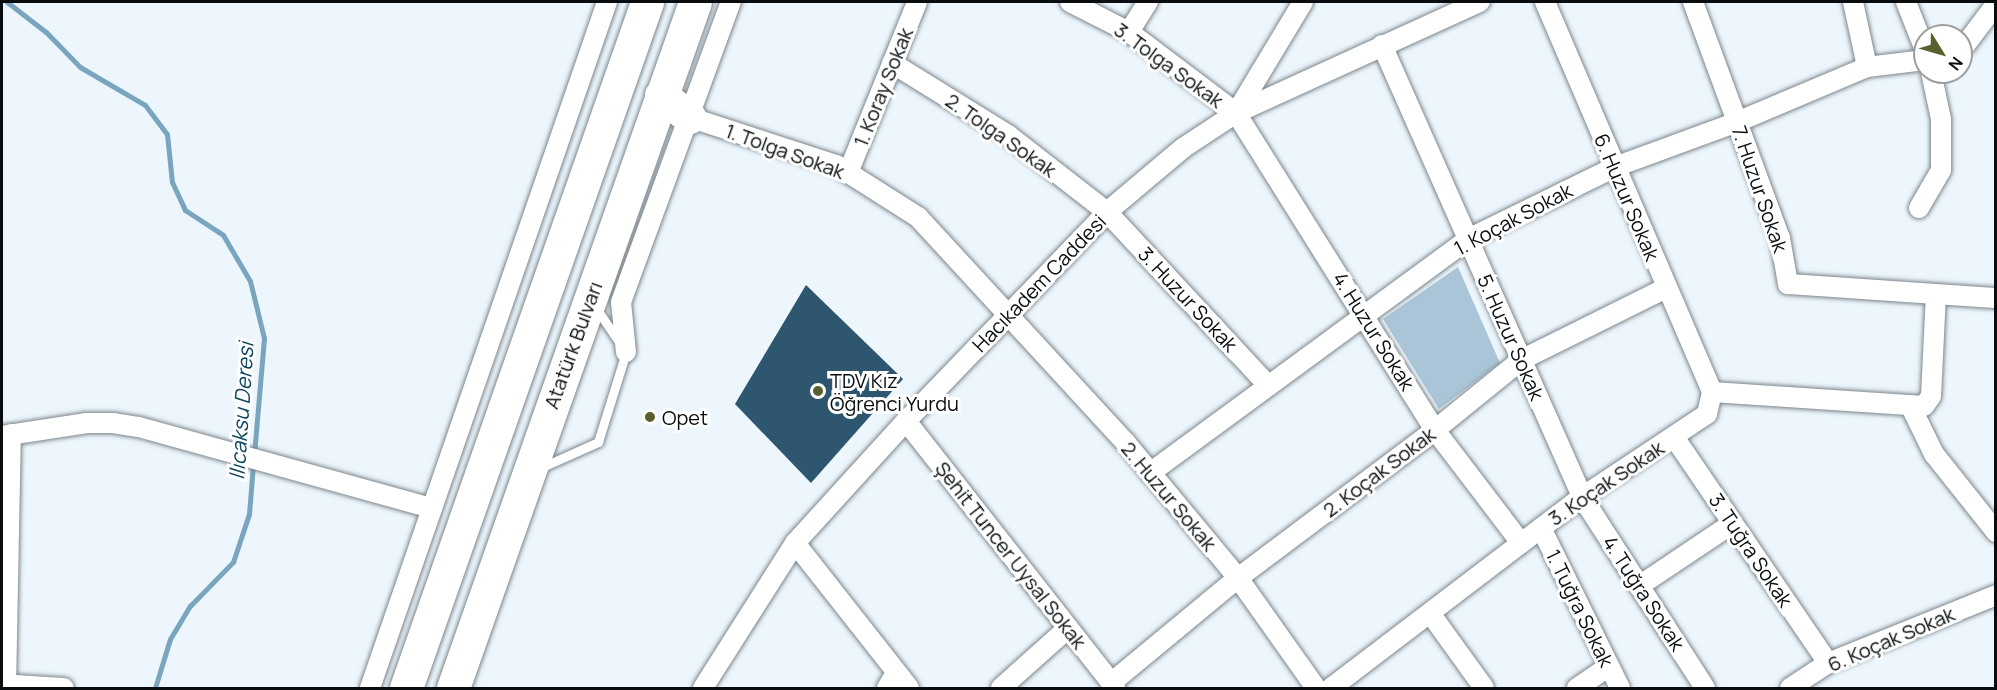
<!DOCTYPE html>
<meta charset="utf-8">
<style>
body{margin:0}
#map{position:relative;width:1997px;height:690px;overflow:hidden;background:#ecf6fc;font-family:Manrope,sans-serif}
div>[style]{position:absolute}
.green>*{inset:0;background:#aac5d7}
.stream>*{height:5px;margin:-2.5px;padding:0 2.5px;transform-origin:2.5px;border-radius:2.5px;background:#7aa5bf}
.building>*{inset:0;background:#2e566e}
.roads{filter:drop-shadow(0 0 2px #7d868c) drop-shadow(0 0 2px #7d868c)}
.lane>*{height:9px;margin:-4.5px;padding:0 4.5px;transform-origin:4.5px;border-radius:4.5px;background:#fff}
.street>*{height:20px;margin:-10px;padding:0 10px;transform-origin:10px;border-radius:10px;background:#fff}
.highway>*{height:33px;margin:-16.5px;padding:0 16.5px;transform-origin:16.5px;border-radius:16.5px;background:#fff}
.dots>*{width:16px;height:16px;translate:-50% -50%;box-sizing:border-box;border:3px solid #fff;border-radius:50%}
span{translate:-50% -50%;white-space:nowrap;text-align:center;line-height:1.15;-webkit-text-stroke:6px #fff;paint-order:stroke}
.street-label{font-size:20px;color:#090d0f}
.poi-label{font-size:20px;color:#090d0f}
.left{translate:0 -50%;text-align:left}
.water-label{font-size:21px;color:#0e4561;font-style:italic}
.frame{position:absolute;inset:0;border:3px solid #090d0f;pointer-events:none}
.north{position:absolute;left:1913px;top:24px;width:60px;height:60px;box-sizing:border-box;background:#fff;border:2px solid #9d9e9f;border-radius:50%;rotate:127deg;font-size:16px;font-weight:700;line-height:24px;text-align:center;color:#090d0f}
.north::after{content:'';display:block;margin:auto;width:21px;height:27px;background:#595f2d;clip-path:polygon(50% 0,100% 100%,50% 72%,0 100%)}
</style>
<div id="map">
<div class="green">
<i style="clip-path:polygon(1458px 267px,1500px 363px,1439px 409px,1383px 319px)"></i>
</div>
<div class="stream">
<i style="left:7px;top:2px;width:49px;rotate:37.6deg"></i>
<i style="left:46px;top:32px;width:49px;rotate:45.8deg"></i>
<i style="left:80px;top:67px;width:75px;rotate:30.3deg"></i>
<i style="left:145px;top:105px;width:36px;rotate:53deg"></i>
<i style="left:167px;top:134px;width:48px;rotate:84.1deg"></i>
<i style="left:172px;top:182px;width:31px;rotate:65deg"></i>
<i style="left:185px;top:210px;width:45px;rotate:33.3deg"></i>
<i style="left:223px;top:235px;width:53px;rotate:59.6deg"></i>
<i style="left:250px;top:281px;width:59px;rotate:76.2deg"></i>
<i style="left:264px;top:338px;width:116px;rotate:94.9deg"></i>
<i style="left:155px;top:688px;width:51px;rotate:-73deg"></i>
<i style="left:170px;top:639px;width:39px;rotate:-59deg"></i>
<i style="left:190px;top:606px;width:62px;rotate:-45.7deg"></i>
<i style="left:233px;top:562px;width:51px;rotate:-71.6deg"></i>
<i style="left:249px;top:514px;width:50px;rotate:-85.4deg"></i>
</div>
<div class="building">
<i style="clip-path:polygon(806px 285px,903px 379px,811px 483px,735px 404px)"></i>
</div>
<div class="roads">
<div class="lane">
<i style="left:540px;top:468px;width:64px;rotate:-24.1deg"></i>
<i style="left:598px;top:442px;width:94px;rotate:-72.7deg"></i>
<i style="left:626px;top:352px;width:53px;rotate:-124.3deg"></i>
</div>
<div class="street">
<i style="left:1070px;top:2px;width:66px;rotate:27deg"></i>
<i style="left:1129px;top:32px;width:134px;rotate:37.1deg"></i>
<i style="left:1236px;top:113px;width:374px;rotate:57.9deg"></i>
<i style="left:1435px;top:430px;width:142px;rotate:52.7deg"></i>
<i style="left:1545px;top:2px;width:424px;rotate:66.8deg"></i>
<i style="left:1693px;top:2px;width:252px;rotate:69.8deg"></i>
<i style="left:1780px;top:238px;width:47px;rotate:80.1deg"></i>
<i style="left:1788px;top:284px;width:208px;rotate:3.9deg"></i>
<i style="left:1853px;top:2px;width:66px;rotate:77.8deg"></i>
<i style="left:1906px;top:2px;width:52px;rotate:68.4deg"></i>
<i style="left:1129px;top:32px;width:36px;rotate:-58deg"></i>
<i style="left:1382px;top:45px;width:494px;rotate:66.1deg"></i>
<i style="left:1582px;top:497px;width:227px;rotate:57.2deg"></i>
<i style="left:1961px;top:46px;width:5px;rotate:-22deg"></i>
<i style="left:1966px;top:44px;width:50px;rotate:-53.1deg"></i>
<i style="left:892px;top:63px;width:137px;rotate:31.8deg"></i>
<i style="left:1008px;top:135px;width:125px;rotate:37.9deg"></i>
<i style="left:1107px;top:212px;width:236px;rotate:47.1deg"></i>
<i style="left:1236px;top:113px;width:130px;rotate:-58.9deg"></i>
<i style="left:689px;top:117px;width:155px;rotate:18.1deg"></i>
<i style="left:836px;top:165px;width:97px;rotate:32.4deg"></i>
<i style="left:918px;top:217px;width:307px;rotate:47.4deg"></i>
<i style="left:1126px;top:443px;width:175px;rotate:50.3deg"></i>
<i style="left:1238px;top:578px;width:135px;rotate:54.7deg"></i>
<i style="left:848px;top:173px;width:184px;rotate:-68deg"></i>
<i style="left:1919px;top:208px;width:44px;rotate:-59.9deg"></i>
<i style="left:1941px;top:170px;width:51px;rotate:-90deg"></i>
<i style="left:1941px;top:119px;width:48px;rotate:-102deg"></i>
<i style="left:626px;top:352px;width:50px;rotate:-95.7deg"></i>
<i style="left:621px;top:302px;width:320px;rotate:-69.9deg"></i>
<i style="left:1910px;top:405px;width:55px;rotate:63.9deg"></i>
<i style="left:1934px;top:454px;width:100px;rotate:51.5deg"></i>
<i style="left:906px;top:421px;width:339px;rotate:51.9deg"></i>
<i style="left:2px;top:436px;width:86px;rotate:-8.7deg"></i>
<i style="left:87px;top:423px;width:26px"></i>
<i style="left:113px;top:423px;width:26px;rotate:9deg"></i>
<i style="left:139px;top:427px;width:304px;rotate:15.5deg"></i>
<i style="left:1674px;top:437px;width:273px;rotate:55.7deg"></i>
<i style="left:1150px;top:473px;width:395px;rotate:-36.3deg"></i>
<i style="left:1468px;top:239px;width:164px;rotate:-26.1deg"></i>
<i style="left:1615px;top:167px;width:130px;rotate:-20.2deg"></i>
<i style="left:1737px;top:122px;width:141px;rotate:-22.9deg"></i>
<i style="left:1867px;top:67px;width:58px;rotate:-6.9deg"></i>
<i style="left:1541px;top:528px;width:178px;rotate:63.7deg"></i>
<i style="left:795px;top:543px;width:184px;rotate:51.8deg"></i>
<i style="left:1639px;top:586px;width:113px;rotate:-33.8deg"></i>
<i style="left:1430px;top:613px;width:92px;rotate:54.2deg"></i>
<i style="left:1111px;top:683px;width:165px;rotate:-39.6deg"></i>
<i style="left:1238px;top:578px;width:246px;rotate:-36.9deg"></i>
<i style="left:1435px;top:430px;width:111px;rotate:-39.1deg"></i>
<i style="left:1521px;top:360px;width:162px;rotate:-26.4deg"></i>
<i style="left:2px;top:684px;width:62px;rotate:3.7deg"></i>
<i style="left:6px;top:688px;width:254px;rotate:-88.9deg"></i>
<i style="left:370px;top:688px;width:726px;rotate:-70.94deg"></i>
<i style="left:703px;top:688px;width:172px;rotate:-57.6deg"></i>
<i style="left:795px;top:543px;width:165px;rotate:-47.7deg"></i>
<i style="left:906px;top:421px;width:290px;rotate:-46.1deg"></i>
<i style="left:1107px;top:212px;width:99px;rotate:-40.1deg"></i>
<i style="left:1183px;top:148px;width:64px;rotate:-33.4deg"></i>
<i style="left:1236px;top:113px;width:268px;rotate:-24.5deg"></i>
<i style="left:887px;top:688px;width:17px;rotate:-59deg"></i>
<i style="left:1001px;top:688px;width:90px;rotate:-41.8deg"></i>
<i style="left:1331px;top:688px;width:315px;rotate:-37.3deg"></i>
<i style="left:1582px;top:497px;width:150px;rotate:-33.6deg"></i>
<i style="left:1707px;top:414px;width:23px;rotate:-77deg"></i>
<i style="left:1712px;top:392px;width:212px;rotate:3.8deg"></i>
<i style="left:1924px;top:406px;width:12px;rotate:-55deg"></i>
<i style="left:1931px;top:396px;width:101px;rotate:-87.2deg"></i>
<i style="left:1577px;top:688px;width:37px;rotate:-34deg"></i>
<i style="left:1790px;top:688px;width:45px;rotate:-33.3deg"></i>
<i style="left:1828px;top:663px;width:181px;rotate:-22deg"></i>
</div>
<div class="highway">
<i style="left:661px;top:95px;width:36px;rotate:38deg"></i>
<i style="left:406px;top:688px;width:727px;rotate:-70.64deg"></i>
<i style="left:453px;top:688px;width:727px;rotate:-70.57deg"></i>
</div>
</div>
<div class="dots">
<i style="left:818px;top:391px;background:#595f2d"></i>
<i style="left:650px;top:417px;background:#595f2d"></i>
</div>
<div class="street-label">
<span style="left:1169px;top:65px;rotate:36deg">3. Tolga Sokak</span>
<span style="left:883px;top:87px;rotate:-68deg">1. Koray Sokak</span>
<span style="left:1001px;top:135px;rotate:35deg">2. Tolga Sokak</span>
<span style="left:785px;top:151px;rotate:20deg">1. Tolga Sokak</span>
<span style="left:1760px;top:189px;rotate:71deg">7. Huzur Sokak</span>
<span style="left:1627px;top:197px;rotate:67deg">6. Huzur Sokak</span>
<span style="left:1513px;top:219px;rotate:-28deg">1. Koçak Sokak</span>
<span style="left:1039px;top:283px;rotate:-46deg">Hacıkadem Caddesi</span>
<span style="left:1188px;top:299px;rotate:47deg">3. Huzur Sokak</span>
<span style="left:1374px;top:331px;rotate:58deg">4. Huzur Sokak</span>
<span style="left:1511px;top:337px;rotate:66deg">5. Huzur Sokak</span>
<span style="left:573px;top:345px;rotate:-70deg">Atatürk Bulvarı</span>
<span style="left:1379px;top:472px;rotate:-37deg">2. Koçak Sokak</span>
<span style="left:1606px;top:483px;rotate:-34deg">3. Koçak Sokak</span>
<span style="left:1169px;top:496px;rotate:50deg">2. Huzur Sokak</span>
<span style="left:1751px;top:550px;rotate:56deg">3. Tuğra Sokak</span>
<span style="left:1011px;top:555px;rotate:52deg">Şehit Tuncer Uysal Sokak</span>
<span style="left:1644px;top:593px;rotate:57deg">4. Tuğra Sokak</span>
<span style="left:1580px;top:608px;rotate:64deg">1. Tuğra Sokak</span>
<span style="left:1891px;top:639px;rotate:-23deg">6. Koçak Sokak</span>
</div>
<div class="poi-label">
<span class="left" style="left:830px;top:392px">TDV Kız<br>Öğrenci Yurdu</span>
<span class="left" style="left:662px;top:417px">Opet</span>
</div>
<div class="water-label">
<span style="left:241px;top:411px;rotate:-86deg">Ilıcaksu Deresi</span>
</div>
<div class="frame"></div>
<div class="north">N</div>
</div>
